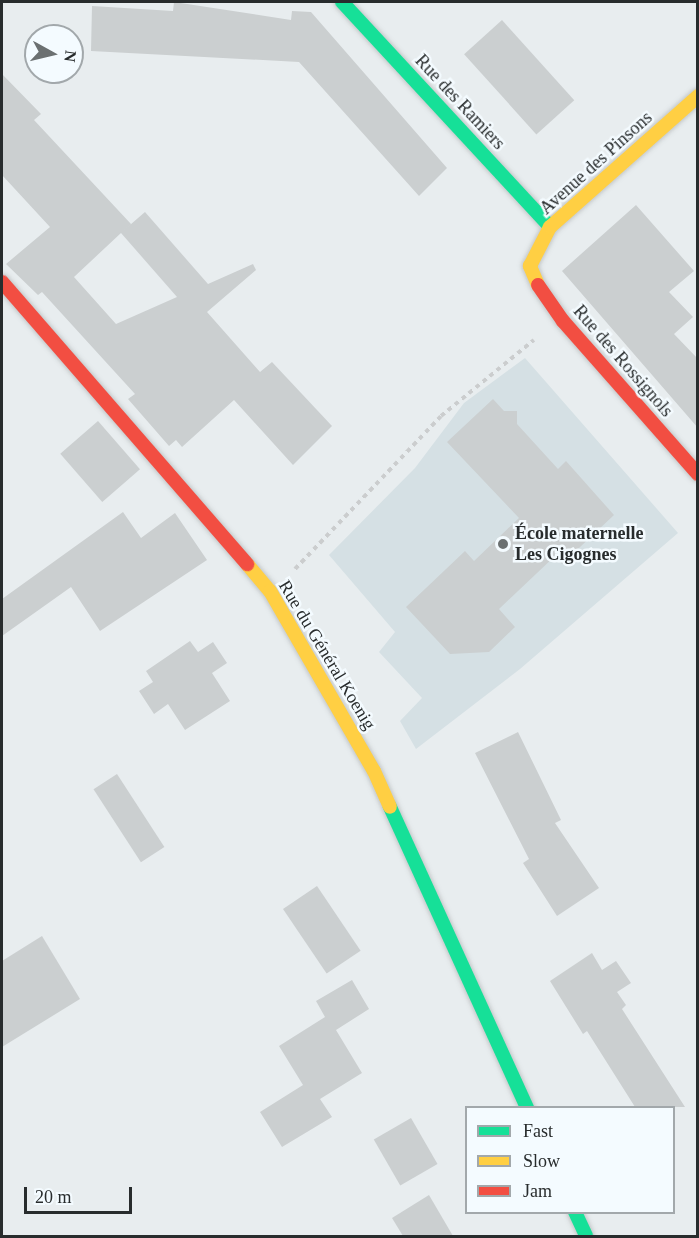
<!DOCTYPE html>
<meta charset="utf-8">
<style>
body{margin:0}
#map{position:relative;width:699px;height:1238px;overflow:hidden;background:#e8edef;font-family:Georgia,serif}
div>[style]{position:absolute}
.built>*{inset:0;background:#d5e0e4}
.building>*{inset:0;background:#cbcfd0;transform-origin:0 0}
.path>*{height:4px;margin-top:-2px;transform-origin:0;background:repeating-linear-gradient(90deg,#cbcdce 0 4.5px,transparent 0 9px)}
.roads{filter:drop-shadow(0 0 2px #c4c8c9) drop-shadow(0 0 2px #c4c8c9)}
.fast>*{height:14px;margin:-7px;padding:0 7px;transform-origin:7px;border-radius:7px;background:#16e098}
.slow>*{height:14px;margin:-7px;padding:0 7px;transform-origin:7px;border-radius:7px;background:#ffcf43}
.jam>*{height:14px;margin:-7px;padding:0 7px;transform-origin:7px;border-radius:7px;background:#f24e42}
.dots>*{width:16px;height:16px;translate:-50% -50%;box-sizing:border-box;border:3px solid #f4fbff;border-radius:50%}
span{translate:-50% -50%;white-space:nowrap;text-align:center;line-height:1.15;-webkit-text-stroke:5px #f4fbff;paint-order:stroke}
.street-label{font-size:18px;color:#282c2d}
.poi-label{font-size:18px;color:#282c2d;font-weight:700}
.left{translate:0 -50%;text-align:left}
.frame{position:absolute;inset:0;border:3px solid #282c2d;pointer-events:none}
.legend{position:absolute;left:465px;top:1106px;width:210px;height:108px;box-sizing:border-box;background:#f4fbff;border:2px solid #a2a8ab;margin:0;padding:8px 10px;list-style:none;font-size:18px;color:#282c2d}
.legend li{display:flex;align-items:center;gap:12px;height:30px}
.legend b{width:30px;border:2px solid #a2a8ab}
.north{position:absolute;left:24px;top:24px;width:60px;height:60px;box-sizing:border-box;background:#f4fbff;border:2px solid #a2a8ab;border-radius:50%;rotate:98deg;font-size:16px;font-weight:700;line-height:24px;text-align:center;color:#282c2d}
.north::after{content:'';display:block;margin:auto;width:21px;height:27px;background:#6b7071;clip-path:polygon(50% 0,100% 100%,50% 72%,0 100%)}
.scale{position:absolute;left:24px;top:1187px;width:108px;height:27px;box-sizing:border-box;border:3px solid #282c2d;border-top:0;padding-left:8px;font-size:18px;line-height:21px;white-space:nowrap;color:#282c2d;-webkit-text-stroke:4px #f4fbff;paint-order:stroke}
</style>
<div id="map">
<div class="built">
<i style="clip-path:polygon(525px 358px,678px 533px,520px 669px,416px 749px,400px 721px,422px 698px,379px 652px,395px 632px,329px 555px,415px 468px,464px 403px)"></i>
</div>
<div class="building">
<i style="clip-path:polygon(174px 2px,291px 20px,292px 11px,311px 12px,447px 168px,419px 196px,299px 62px,91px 51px,92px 6px,173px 11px)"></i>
<i style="left:502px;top:20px;width:108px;height:51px;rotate:48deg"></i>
<i style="clip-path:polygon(evenodd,2px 74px,41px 114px,34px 120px,131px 224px,123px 231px,145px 212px,208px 284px,253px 264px,256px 270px,207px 312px,260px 372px,272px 362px,332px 426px,293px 465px,234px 400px,182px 447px,176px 440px,169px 446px,128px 399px,135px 394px,42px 292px,38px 295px,6px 264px,50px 227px,2px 175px,2px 74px,121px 233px,177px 297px,116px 324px,74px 277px,121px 233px)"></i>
<i style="clip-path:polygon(636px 205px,694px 271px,669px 292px,693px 317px,674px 334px,698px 359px,698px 428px,562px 271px)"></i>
<i style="clip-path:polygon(493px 399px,504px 411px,517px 411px,517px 424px,558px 469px,566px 461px,614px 515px,562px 564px,555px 556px,499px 609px,515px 627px,489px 652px,450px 654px,406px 607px,465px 551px,474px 561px,519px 518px,447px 442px)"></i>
<i style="left:98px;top:421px;width:64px;height:50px;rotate:49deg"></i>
<i style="clip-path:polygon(123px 512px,141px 538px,175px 513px,207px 560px,100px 631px,71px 587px,2px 636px,2px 599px)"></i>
<i style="clip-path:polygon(190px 641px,198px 652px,213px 642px,227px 663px,212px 673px,230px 701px,185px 730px,168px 704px,154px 714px,139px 691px,153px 682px,146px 671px)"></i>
<i style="clip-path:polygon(518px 732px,561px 820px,555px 823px,599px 888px,557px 916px,523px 863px,529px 859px,475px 753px)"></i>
<i style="left:117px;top:774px;width:87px;height:28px;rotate:57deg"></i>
<i style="left:317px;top:886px;width:78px;height:41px;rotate:56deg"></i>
<i style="clip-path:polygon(42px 936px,80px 999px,2px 1047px,2px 961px)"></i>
<i style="clip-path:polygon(592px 953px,602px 970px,616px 961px,631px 983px,617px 992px,626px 1005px,622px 1009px,685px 1107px,635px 1107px,587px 1031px,583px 1034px,550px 981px)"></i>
<i style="clip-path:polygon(352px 980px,369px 1009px,336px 1030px,362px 1073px,320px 1099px,332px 1117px,282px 1147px,260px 1112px,303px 1085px,279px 1046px,325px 1017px,316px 1001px)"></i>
<i style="left:411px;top:1118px;width:53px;height:43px;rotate:60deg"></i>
<i style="clip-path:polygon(429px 1195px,453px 1236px,403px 1236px,392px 1218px)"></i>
</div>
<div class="path">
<i style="left:295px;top:569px;width:211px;rotate:-46.3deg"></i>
<i style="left:441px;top:416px;width:120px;rotate:-39.3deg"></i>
</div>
<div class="roads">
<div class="fast">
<i style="left:342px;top:2px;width:306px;rotate:47.2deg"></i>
<i style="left:390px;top:807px;width:331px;rotate:65.5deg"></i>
<i style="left:575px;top:1212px;width:26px;rotate:65deg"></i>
</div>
<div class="slow">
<i style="left:538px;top:285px;width:21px;rotate:-113deg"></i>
<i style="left:530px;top:266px;width:44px;rotate:-62.9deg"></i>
<i style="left:550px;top:227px;width:198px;rotate:-41.5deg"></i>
<i style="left:247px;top:564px;width:35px;rotate:50deg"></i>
<i style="left:270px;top:591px;width:208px;rotate:60deg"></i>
<i style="left:374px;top:771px;width:39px;rotate:66deg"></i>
</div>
<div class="jam">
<i style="left:2px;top:282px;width:374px;rotate:49deg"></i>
<i style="left:538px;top:285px;width:44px;rotate:55.2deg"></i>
<i style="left:563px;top:321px;width:204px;rotate:48.6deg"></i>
</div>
</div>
<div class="dots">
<i style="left:503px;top:544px;background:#6b7071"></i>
</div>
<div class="street-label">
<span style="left:460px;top:102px;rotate:47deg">Rue des Ramiers</span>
<span style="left:596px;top:163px;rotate:-42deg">Avenue des Pinsons</span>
<span style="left:623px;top:361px;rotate:49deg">Rue des Rossignols</span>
<span style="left:327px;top:655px;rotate:59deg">Rue du Général Koenig</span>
</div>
<div class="poi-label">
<span class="left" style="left:515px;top:544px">École maternelle<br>Les Cigognes</span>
</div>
<div class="frame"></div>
<ul class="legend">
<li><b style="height:8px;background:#16e098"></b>Fast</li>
<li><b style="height:8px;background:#ffcf43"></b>Slow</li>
<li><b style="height:8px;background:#f24e42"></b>Jam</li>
</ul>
<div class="north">N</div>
<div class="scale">20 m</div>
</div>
